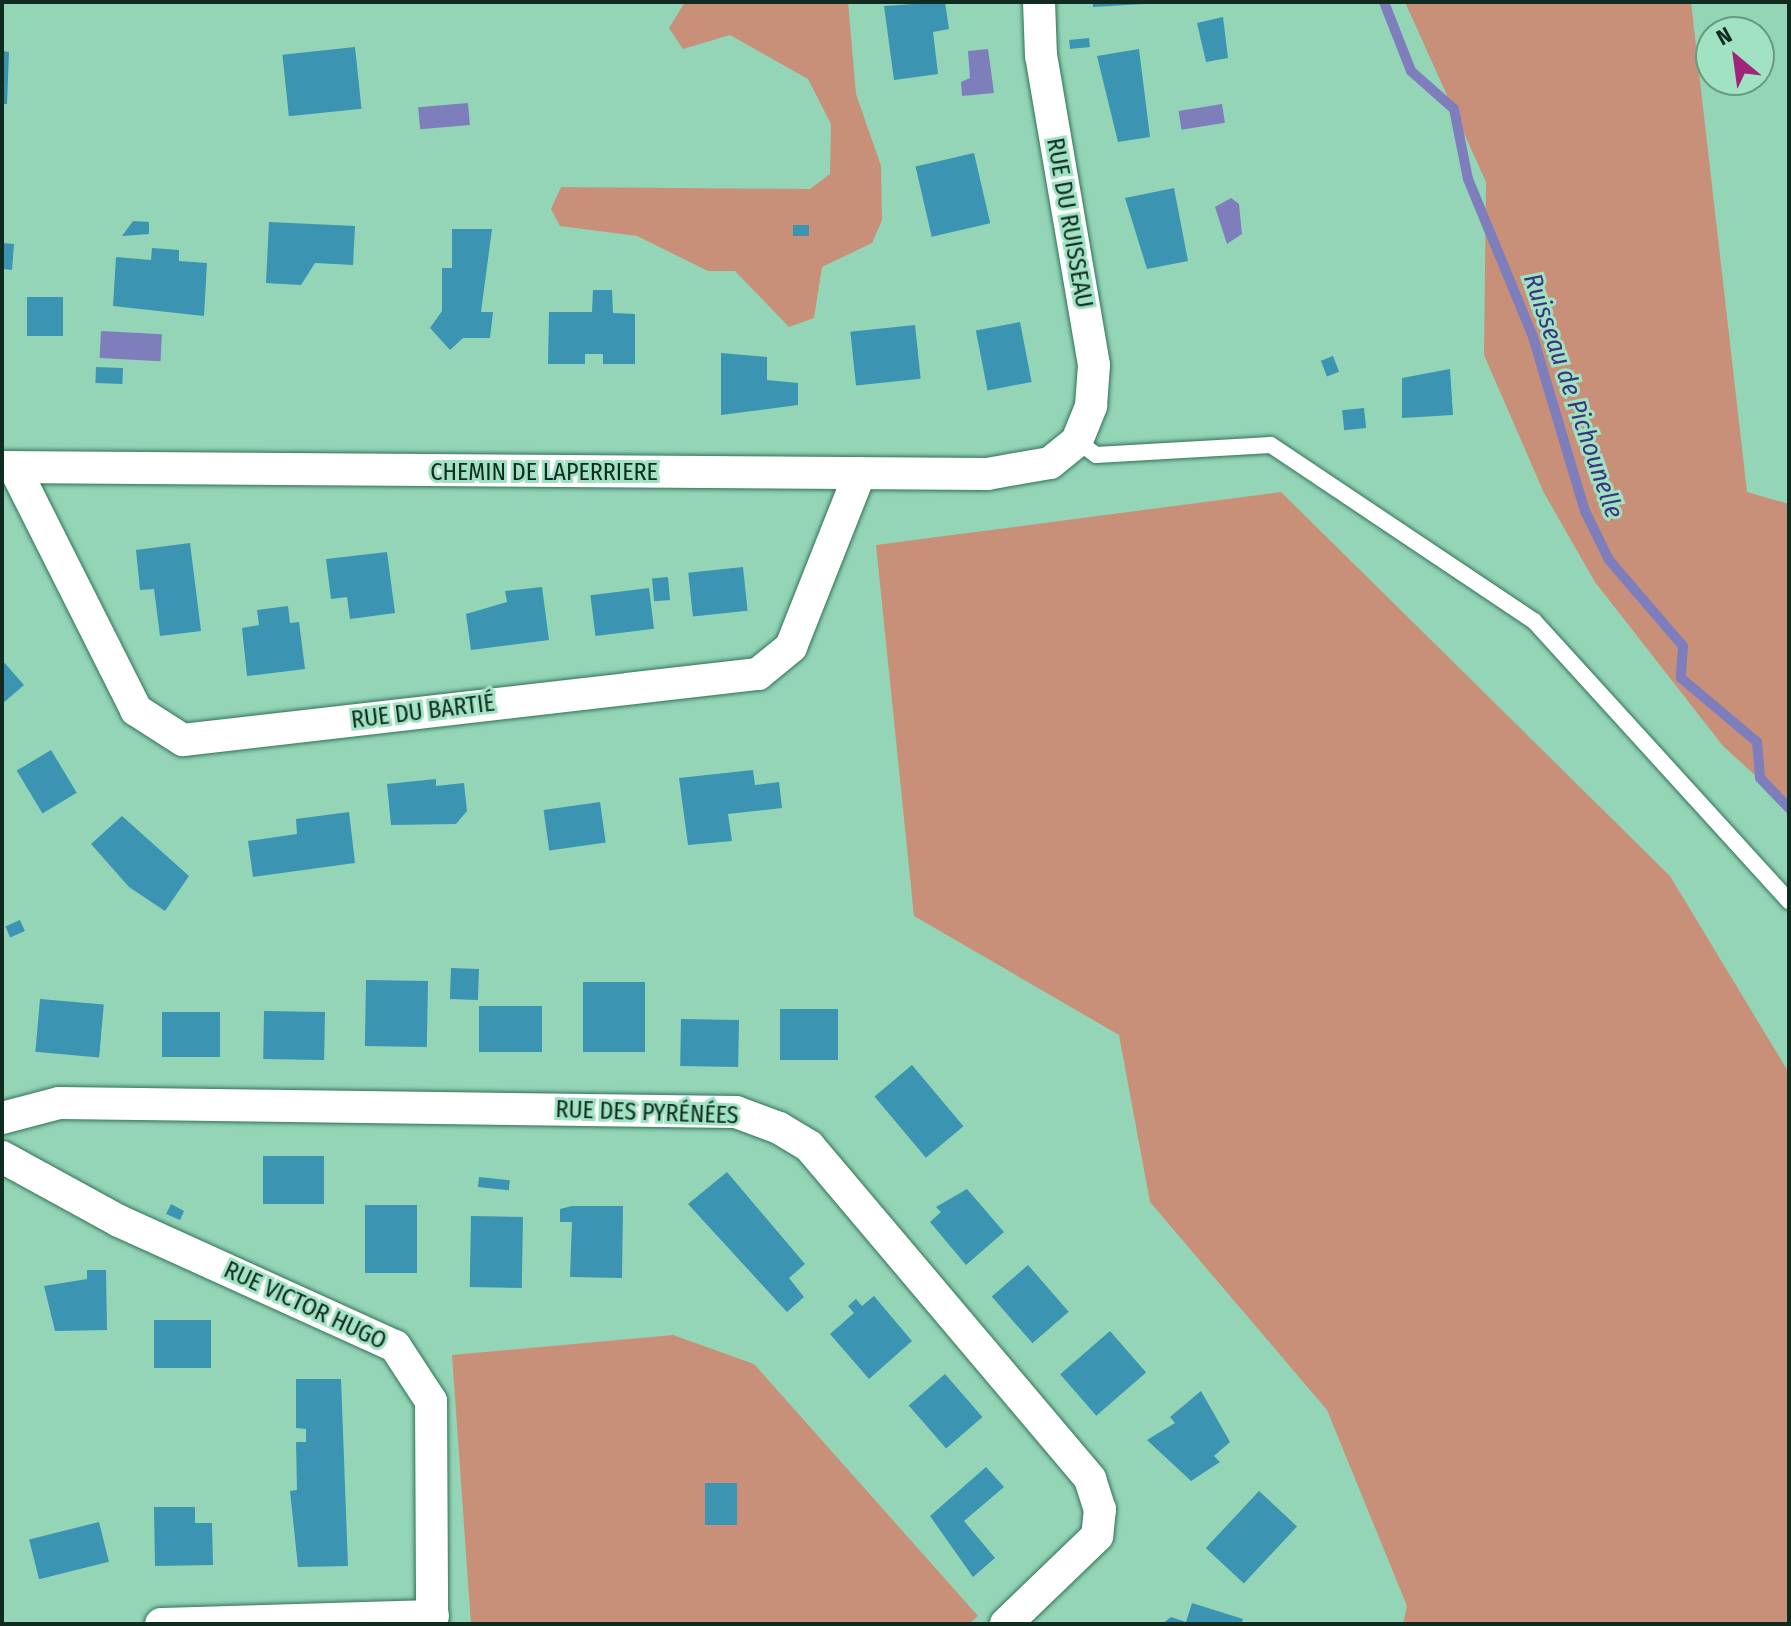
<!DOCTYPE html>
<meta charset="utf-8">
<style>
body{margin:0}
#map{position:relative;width:1791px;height:1626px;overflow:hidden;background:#94d5b7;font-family:"Fira Sans Condensed",sans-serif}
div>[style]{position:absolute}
.green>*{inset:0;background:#c89078}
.water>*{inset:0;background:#7f7ebd;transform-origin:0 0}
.stream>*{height:10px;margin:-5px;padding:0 5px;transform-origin:5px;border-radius:5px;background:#7f7ebd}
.building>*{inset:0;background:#3a94b2;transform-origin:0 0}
.roads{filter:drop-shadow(0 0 2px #337258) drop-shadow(0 0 2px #337258)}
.service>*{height:16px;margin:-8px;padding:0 8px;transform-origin:8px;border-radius:8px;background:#fff}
.minor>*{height:32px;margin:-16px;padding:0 16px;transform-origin:16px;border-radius:16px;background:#fff}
span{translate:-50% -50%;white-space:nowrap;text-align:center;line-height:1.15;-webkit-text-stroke:6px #a1e2c3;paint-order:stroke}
.street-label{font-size:24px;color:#102b1f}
.water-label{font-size:26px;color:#3c3380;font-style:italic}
.frame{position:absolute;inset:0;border:4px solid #102b1f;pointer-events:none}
.north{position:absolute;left:1695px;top:16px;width:80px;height:80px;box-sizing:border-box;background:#a1e2c3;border:2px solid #679981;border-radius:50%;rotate:331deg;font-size:22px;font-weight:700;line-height:32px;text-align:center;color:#102b1f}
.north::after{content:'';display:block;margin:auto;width:28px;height:36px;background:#a02479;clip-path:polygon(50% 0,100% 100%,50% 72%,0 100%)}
</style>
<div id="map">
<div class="green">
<i style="clip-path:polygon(685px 2px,848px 2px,856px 94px,881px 166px,882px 220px,872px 243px,822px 267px,814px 318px,789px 327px,735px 271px,708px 271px,637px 236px,560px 226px,551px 209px,561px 187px,810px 189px,830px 174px,831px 124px,808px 79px,730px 35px,683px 49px,669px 28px)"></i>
<i style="clip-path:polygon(1405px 2px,1691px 2px,1747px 492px,1789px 504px,1789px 806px,1723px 746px,1595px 582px,1544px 493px,1484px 355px,1486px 182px)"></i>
<i style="clip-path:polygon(1281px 492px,1670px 876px,1789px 1073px,1789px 1624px,1403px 1624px,1407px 1606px,1327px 1410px,1150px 1202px,1119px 1035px,914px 916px,876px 545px)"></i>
<i style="clip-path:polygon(673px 1335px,754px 1364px,978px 1616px,969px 1624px,471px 1624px,452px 1355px)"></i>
</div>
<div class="water">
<i style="clip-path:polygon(988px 49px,994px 93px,962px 96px,961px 82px,970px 78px,968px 51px)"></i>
<i style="left:468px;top:103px;width:22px;height:50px;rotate:85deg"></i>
<i style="left:1222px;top:104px;width:19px;height:44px;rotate:81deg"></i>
<i style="clip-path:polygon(1231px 198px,1239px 204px,1242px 234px,1227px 244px,1215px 207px)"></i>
<i style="left:101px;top:331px;width:61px;height:27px;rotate:3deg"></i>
</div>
<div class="stream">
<i style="left:1384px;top:2px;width:74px;rotate:68.6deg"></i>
<i style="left:1411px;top:71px;width:57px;rotate:41.5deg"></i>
<i style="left:1454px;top:109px;width:71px;rotate:78.7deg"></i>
<i style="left:1468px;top:179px;width:171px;rotate:67.6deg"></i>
<i style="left:1533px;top:337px;width:182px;rotate:73.4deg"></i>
<i style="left:1585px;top:511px;width:55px;rotate:63.9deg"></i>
<i style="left:1609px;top:560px;width:113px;rotate:49.3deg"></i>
<i style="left:1683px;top:646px;width:32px;rotate:94deg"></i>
<i style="left:1681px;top:678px;width:99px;rotate:40.1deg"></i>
<i style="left:1757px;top:742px;width:36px;rotate:85deg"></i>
<i style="left:1760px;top:778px;width:42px;rotate:46deg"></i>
</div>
<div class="building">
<i style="clip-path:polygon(945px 2px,949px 29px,933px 32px,938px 74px,894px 80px,884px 6px)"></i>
<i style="clip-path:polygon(1093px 2px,1143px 2px,1143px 4px,1093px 7px)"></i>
<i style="clip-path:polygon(1223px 17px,1228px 58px,1206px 62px,1197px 23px)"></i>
<i style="left:1089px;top:38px;width:9px;height:20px;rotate:84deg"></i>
<i style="left:355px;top:47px;width:62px;height:73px;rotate:84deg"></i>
<i style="clip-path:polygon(1139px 49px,1150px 137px,1118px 142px,1097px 56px)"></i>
<i style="clip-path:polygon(2px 51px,9px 52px,7px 104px,2px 104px)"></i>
<i style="left:974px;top:153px;width:72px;height:60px;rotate:77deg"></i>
<i style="clip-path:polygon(1174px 188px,1188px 261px,1147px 269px,1125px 198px)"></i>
<i style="clip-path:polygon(133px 221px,149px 222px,149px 234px,122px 236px)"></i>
<i style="clip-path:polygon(269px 222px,355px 226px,353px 265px,315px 263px,301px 285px,266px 283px)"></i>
<i style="left:793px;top:225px;width:16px;height:11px"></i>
<i style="clip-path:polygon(452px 229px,492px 229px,481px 312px,493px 312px,490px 338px,463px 338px,450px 350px,430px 328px,442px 311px,442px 268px,452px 268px)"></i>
<i style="clip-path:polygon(2px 243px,14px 244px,12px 270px,2px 269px)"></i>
<i style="clip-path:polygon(152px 248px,179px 250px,179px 261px,207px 263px,204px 316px,113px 306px,116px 257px,151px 260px)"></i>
<i style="clip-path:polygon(593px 290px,612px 290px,613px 313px,635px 314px,635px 364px,603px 364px,603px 354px,585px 354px,585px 364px,548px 364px,549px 312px,592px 312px)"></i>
<i style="left:27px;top:297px;width:36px;height:39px"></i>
<i style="left:1020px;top:322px;width:61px;height:45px;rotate:79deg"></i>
<i style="left:915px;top:325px;width:54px;height:65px;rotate:84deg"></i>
<i style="clip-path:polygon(721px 353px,767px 357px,767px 380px,798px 383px,798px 405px,721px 415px)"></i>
<i style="left:1333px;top:356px;width:17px;height:13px;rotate:69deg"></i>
<i style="left:96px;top:367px;width:27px;height:16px;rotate:2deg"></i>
<i style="clip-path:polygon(1450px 369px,1453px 415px,1402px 418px,1402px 378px)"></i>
<i style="left:1364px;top:408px;width:20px;height:22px;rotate:84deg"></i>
<i style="clip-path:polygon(190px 543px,201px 631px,160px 636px,154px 589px,140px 590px,136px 550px)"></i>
<i style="clip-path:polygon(387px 552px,395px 613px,350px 619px,347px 597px,331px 599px,326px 559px)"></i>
<i style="left:743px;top:567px;width:44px;height:55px;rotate:84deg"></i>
<i style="left:668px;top:577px;width:23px;height:16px;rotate:85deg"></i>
<i style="clip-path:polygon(542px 587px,549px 640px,471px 650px,466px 614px,507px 602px,505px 591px)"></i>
<i style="left:649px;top:588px;width:41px;height:59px;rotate:83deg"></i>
<i style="clip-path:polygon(288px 606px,290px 623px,299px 622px,305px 669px,247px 676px,242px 628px,259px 625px,257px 610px)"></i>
<i style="clip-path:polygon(2px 660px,24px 685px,2px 704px)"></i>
<i style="left:51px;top:750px;width:50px;height:40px;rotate:59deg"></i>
<i style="clip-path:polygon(753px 770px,755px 785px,779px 782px,782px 808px,728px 814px,732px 841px,688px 845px,679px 778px)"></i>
<i style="clip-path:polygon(436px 779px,436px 786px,464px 783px,467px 811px,456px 824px,391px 825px,387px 784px)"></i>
<i style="left:600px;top:802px;width:41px;height:57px;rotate:82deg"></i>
<i style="clip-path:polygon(349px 812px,355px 863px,253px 877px,248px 841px,297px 834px,296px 819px)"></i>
<i style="clip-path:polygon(122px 816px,189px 876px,165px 911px,129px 887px,91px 844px)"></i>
<i style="left:20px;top:920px;width:12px;height:16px;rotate:66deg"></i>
<i style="left:451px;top:968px;width:28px;height:31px;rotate:2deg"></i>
<i style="left:366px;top:980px;width:62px;height:66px;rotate:1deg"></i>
<i style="left:645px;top:982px;width:70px;height:62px;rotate:90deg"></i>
<i style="left:40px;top:999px;width:64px;height:53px;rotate:5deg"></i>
<i style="left:479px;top:1006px;width:63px;height:46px"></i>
<i style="left:780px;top:1009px;width:58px;height:51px"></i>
<i style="left:264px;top:1011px;width:61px;height:48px;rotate:1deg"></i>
<i style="left:162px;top:1012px;width:58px;height:45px"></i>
<i style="left:681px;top:1019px;width:58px;height:47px;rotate:1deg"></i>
<i style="left:912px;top:1065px;width:80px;height:49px;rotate:50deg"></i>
<i style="left:263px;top:1156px;width:61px;height:48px"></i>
<i style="clip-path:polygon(727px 1172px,805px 1264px,789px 1278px,804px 1297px,787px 1312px,688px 1204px)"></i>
<i style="left:479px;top:1177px;width:31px;height:10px;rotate:6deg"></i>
<i style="clip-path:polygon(967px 1189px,1004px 1232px,966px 1265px,930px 1222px,941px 1212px,936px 1207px)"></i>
<i style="clip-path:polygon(171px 1204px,184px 1211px,180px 1220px,166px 1214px)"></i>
<i style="left:365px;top:1205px;width:52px;height:68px"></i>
<i style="clip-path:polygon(572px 1206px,623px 1206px,622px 1278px,570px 1277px,572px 1222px,560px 1222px,560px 1209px)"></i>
<i style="left:471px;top:1216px;width:52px;height:71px;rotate:1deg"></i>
<i style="left:1028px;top:1265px;width:62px;height:48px;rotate:49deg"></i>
<i style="clip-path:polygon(87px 1270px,106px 1270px,107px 1330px,55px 1331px,44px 1286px,87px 1279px)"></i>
<i style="clip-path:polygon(874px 1296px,912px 1341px,869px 1379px,830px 1334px,854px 1313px,848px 1306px,856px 1299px,862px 1306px)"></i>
<i style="left:154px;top:1320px;width:57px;height:48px"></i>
<i style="left:1110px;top:1331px;width:55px;height:66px;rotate:49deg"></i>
<i style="left:945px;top:1374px;width:57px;height:48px;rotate:49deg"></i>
<i style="clip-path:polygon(296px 1379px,341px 1379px,348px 1566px,298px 1567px,290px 1491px,297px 1490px,296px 1442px,306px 1442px,306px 1429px,296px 1428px)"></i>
<i style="clip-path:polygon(1201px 1391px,1230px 1442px,1214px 1456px,1220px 1462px,1191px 1481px,1147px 1440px,1175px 1423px,1170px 1417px)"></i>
<i style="clip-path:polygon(986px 1467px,1004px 1487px,964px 1521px,995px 1558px,973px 1577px,930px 1516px)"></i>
<i style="left:705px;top:1483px;width:32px;height:42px"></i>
<i style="left:1259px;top:1491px;width:52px;height:78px;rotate:43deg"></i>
<i style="clip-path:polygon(154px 1507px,195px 1507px,195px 1523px,212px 1523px,213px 1565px,155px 1566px)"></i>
<i style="left:99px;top:1522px;width:41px;height:72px;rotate:76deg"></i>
<i style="clip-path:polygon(1192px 1603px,1243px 1619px,1241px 1624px,1162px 1624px,1171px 1617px,1186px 1622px)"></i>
</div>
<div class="roads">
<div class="service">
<i style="left:1077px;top:441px;width:24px;rotate:36deg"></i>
<i style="left:1096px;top:455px;width:175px;rotate:-3.3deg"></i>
<i style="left:1271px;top:445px;width:316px;rotate:33.8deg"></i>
<i style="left:1534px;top:621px;width:379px;rotate:47.7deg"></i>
</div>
<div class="minor">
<i style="left:2px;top:467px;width:985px;rotate:0.41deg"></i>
<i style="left:987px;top:474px;width:64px;rotate:-9.9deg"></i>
<i style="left:1050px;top:463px;width:35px;rotate:-39deg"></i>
<i style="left:1077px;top:441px;width:38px;rotate:-68deg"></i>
<i style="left:1091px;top:406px;width:41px;rotate:-85.8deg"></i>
<i style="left:1094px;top:365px;width:314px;rotate:-99.7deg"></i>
<i style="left:1041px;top:56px;width:54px;rotate:-92.1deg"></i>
<i style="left:15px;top:469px;width:270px;rotate:63.3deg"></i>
<i style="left:136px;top:710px;width:56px;rotate:32.6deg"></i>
<i style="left:183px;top:740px;width:579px;rotate:-6.55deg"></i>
<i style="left:758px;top:674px;width:43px;rotate:-39.3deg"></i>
<i style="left:791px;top:647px;width:187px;rotate:-68.4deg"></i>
<i style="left:2px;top:1118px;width:59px;rotate:-14.7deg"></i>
<i style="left:59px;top:1103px;width:80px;rotate:0.7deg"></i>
<i style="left:139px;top:1104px;width:597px;rotate:0.77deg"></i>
<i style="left:736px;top:1112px;width:46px;rotate:20.4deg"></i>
<i style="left:779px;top:1128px;width:35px;rotate:31deg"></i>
<i style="left:809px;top:1146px;width:436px;rotate:49.8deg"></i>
<i style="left:1090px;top:1479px;width:32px;rotate:72deg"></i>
<i style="left:1100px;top:1509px;width:27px;rotate:96deg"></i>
<i style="left:1097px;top:1536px;width:127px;rotate:136deg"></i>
<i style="left:2px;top:1157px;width:133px;rotate:28.7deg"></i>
<i style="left:119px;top:1221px;width:303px;rotate:24.4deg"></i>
<i style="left:395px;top:1346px;width:66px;rotate:56.8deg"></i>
<i style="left:431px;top:1401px;width:223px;rotate:89.7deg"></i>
<i style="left:161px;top:1624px;width:272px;rotate:-1.7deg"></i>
</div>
</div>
<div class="street-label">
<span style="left:1069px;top:223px;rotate:80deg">RUE DU RUISSEAU</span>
<span style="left:544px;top:473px">CHEMIN DE LAPERRIERE</span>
<span style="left:423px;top:712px;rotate:-7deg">RUE DU BARTIÉ</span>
<span style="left:647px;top:1113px;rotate:2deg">RUE DES PYRÉNÉES</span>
<span style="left:305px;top:1306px;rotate:25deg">RUE VICTOR HUGO</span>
</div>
<div class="water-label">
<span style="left:1573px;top:396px;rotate:71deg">Ruisseau de Pichounelle</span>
</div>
<div class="frame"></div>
<div class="north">N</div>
</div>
